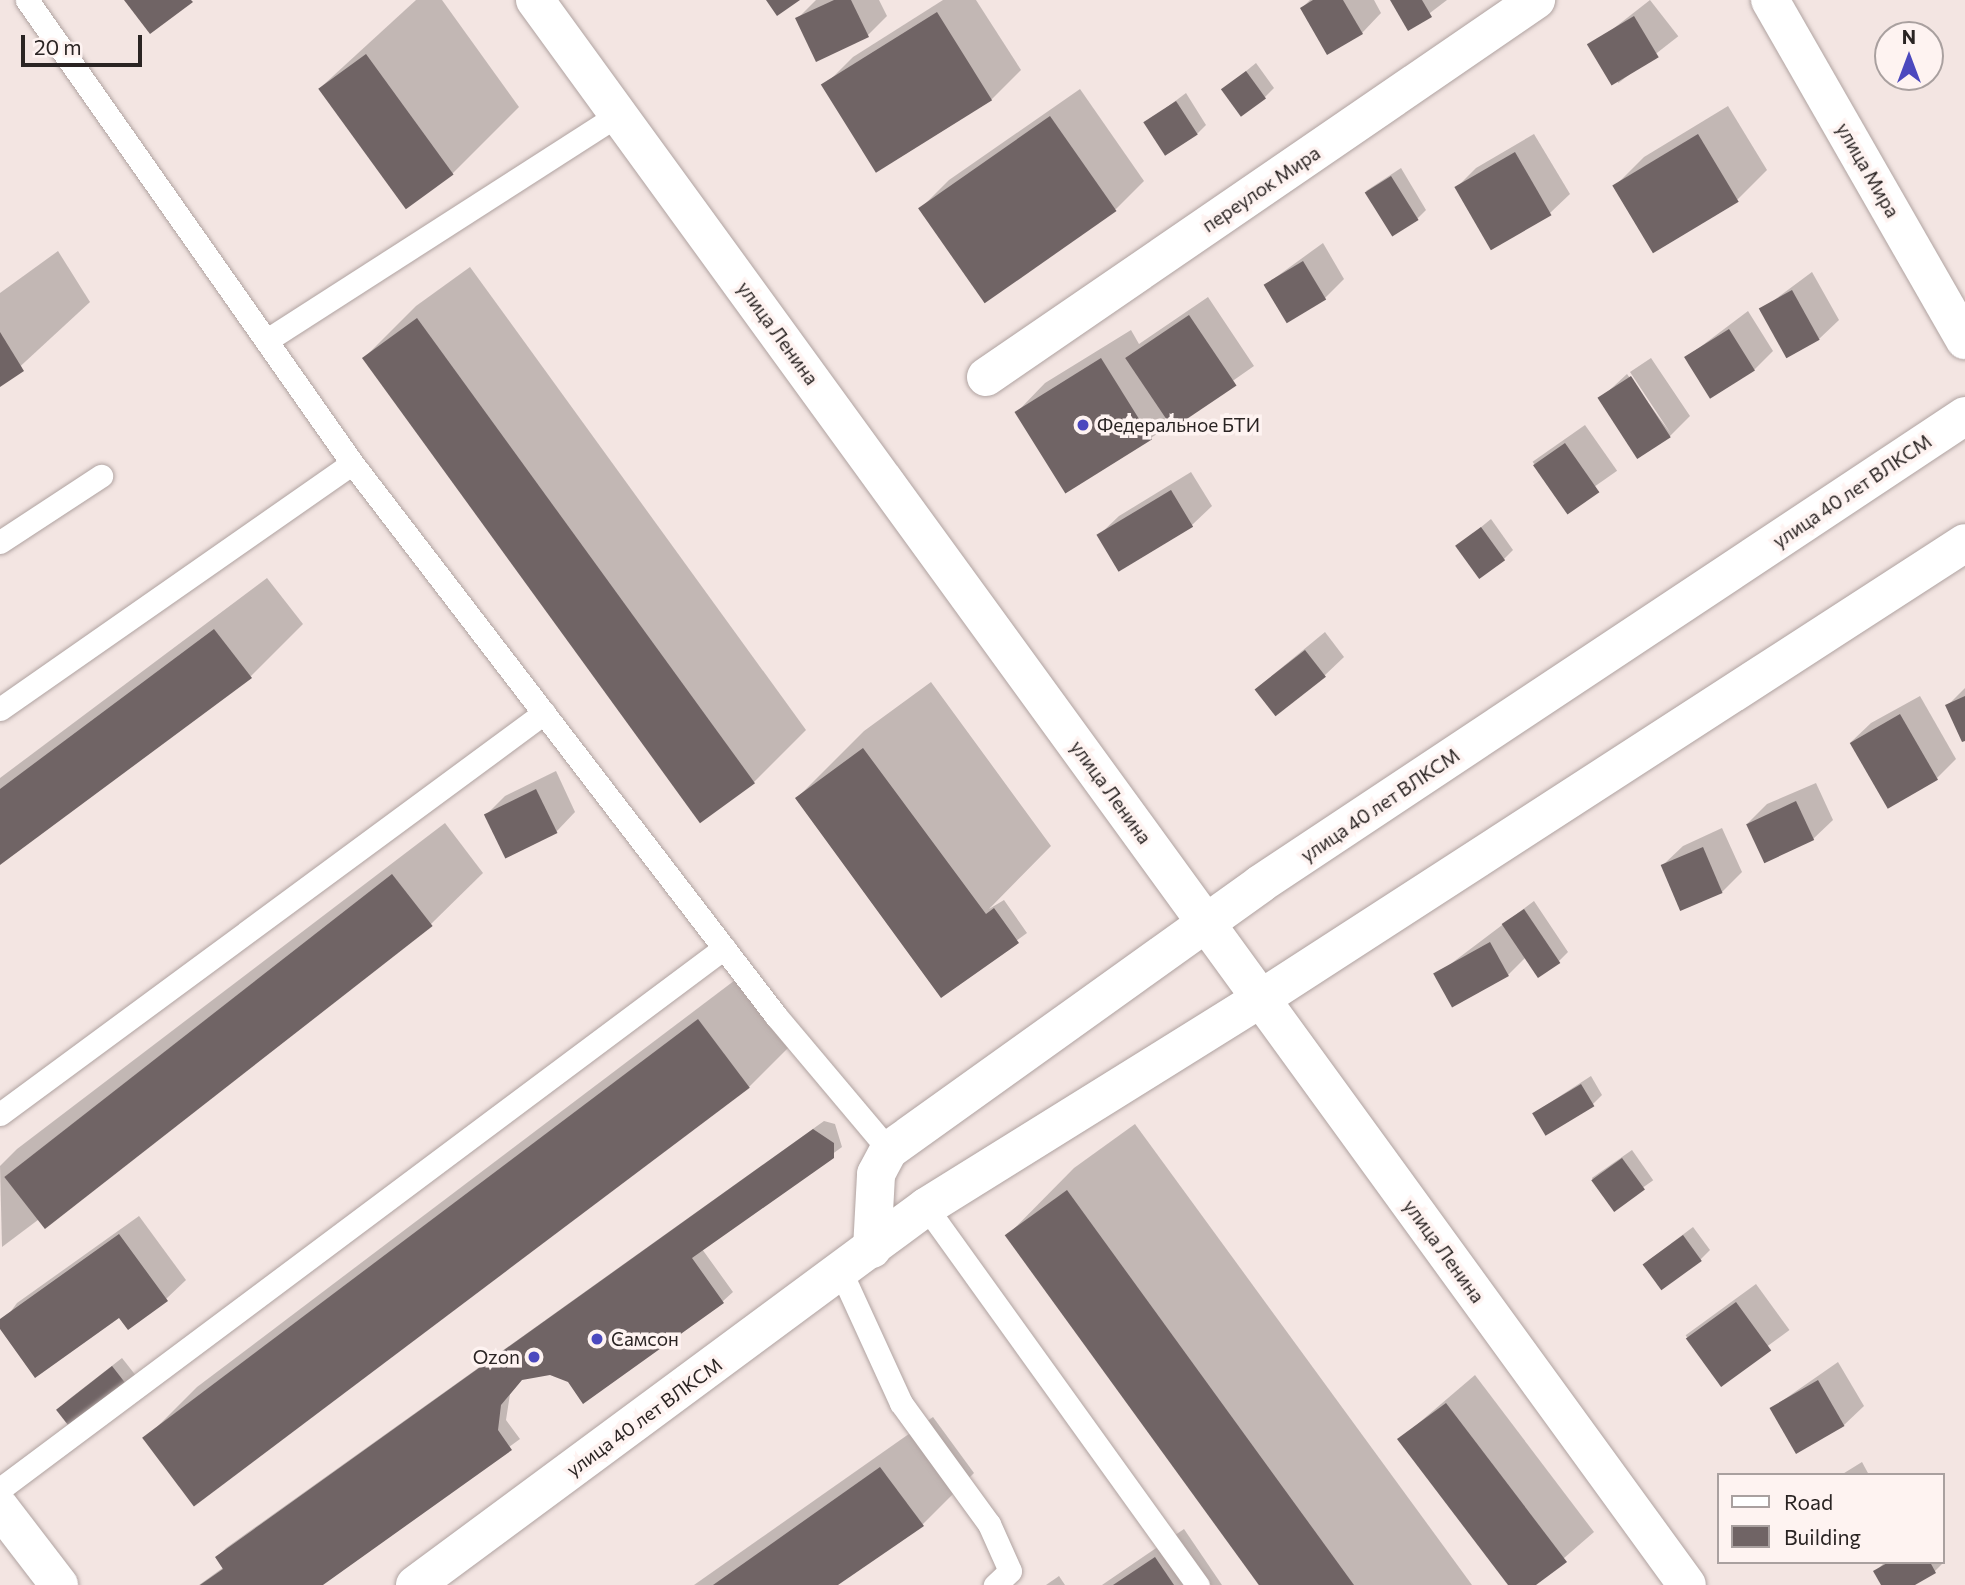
<!DOCTYPE html>
<meta charset="utf-8">
<style>
body{margin:0}
#map{position:relative;width:1965px;height:1585px;overflow:hidden;background:#f3e5e2;font-family:Commissioner,sans-serif}
div>[style]{position:absolute}
.shadow>*{inset:0;background:#0003;transform-origin:0 0}
.building>*{inset:0;background:#706465;transform-origin:0 0}
.roads{filter:drop-shadow(0 0 2px #b0a3a1) drop-shadow(0 0 2px #b0a3a1)}
.lane>*{height:23px;margin:-11.5px;padding:0 11.5px;transform-origin:11.5px;border-radius:11.5px;background:#fff}
.street>*{height:38px;margin:-19px;padding:0 19px;transform-origin:19px;border-radius:19px;background:#fff}
.secondary>*{height:38px;margin:-19px;padding:0 19px;transform-origin:19px;border-radius:19px;background:#fff}
.dots>*{width:19px;height:19px;translate:-50% -50%;box-sizing:border-box;border:4px solid #fef3f1;border-radius:50%}
span{translate:-50% -50%;white-space:nowrap;text-align:center;line-height:1.15;-webkit-text-stroke:7px #fef3f1;paint-order:stroke}
.street-label{font-size:19px;color:#2a2423}
.poi-label{font-size:19px;color:#2a2423}
.left{translate:0 -50%;text-align:left}
.right{translate:-100% -50%;text-align:right}
.legend{position:absolute;left:1717px;top:1473px;width:228px;height:91px;box-sizing:border-box;background:#fef3f1;border:2px solid #a9a09f;margin:0;padding:9px 12px;list-style:none;font-size:21px;color:#2a2423}
.legend li{display:flex;align-items:center;gap:14px;height:35px}
.legend b{width:35px;border:2px solid #a9a09f}
.north{position:absolute;left:1874px;top:21px;width:70px;height:70px;box-sizing:border-box;background:#fef3f1;border:2px solid #a9a09f;border-radius:50%;rotate:0deg;font-size:19px;font-weight:700;line-height:28px;text-align:center;color:#2a2423}
.north::after{content:'';display:block;margin:auto;width:24px;height:32px;background:#4b48be;clip-path:polygon(50% 0,100% 100%,50% 72%,0 100%)}
.scale{position:absolute;left:21px;top:35px;width:121px;height:32px;box-sizing:border-box;border:4px solid #2a2423;border-top:0;padding-left:9px;font-size:21px;line-height:24px;white-space:nowrap;color:#2a2423;-webkit-text-stroke:5px #fef3f1;paint-order:stroke}
</style>
<div id="map">
<div class="shadow">
<i style="clip-path:polygon(416px 0,442px 0,519px 107px,452px 174px,320px 88px)"></i>
<i style="clip-path:polygon(816px 0,879px 0,887px 16px,868px 35px,797px 19px)"></i>
<i style="clip-path:polygon(943px 0,976px 0,1021px 70px,992px 99px,824px 86px,853px 57px)"></i>
<i style="clip-path:polygon(1310px 0,1374px 0,1381px 13px,1362px 33px,1302px 8px)"></i>
<i style="clip-path:polygon(1392px 0,1447px 0,1409px 29px)"></i>
<i style="left:1650px;top:0;width:46px;height:76px;rotate:52deg"></i>
<i style="clip-path:polygon(1256px 63px,1274px 88px,1265px 97px,1224px 89px)"></i>
<i style="clip-path:polygon(1080px 89px,1144px 181px,1116px 209px,920px 209px,949px 180px)"></i>
<i style="clip-path:polygon(1186px 93px,1206px 125px,1197px 134px,1146px 123px)"></i>
<i style="clip-path:polygon(1728px 106px,1767px 170px,1738px 199px,1655px 250px,1615px 186px,1644px 157px)"></i>
<i style="clip-path:polygon(1534px 134px,1570px 194px,1550px 213px,1457px 187px,1476px 168px)"></i>
<i style="clip-path:polygon(1401px 168px,1426px 210px,1417px 219px,1366px 191px)"></i>
<i style="clip-path:polygon(1323px 243px,1344px 279px,1325px 298px,1265px 285px)"></i>
<i style="clip-path:polygon(58px 251px,90px 302px,0 385px,0 293px)"></i>
<i style="clip-path:polygon(470px 267px,806px 730px,754px 782px,703px 815px,364px 358px,416px 306px)"></i>
<i style="clip-path:polygon(1812px 272px,1839px 320px,1819px 339px,1762px 309px)"></i>
<i style="clip-path:polygon(1208px 297px,1254px 366px,1151px 438px,1017px 412px,1045px 383px,1131px 330px,1139px 344px)"></i>
<i style="clip-path:polygon(1748px 311px,1773px 351px,1754px 370px,1687px 357px)"></i>
<i style="clip-path:polygon(1651px 358px,1690px 416px,1670px 436px,1638px 457px,1600px 399px,1627px 374px,1671px 434px,1630px 372px)"></i>
<i style="left:1585px;top:425px;width:56px;height:64px;rotate:55deg"></i>
<i style="clip-path:polygon(1191px 472px,1212px 506px,1192px 525px,1120px 569px,1099px 535px,1119px 516px)"></i>
<i style="clip-path:polygon(1491px 519px,1513px 550px,1504px 559px,1458px 546px)"></i>
<i style="clip-path:polygon(267px 578px,303px 624px,251px 676px,0 863px,0 778px)"></i>
<i style="clip-path:polygon(1325px 632px,1344px 657px,1324px 676px,1257px 688px)"></i>
<i style="clip-path:polygon(931px 682px,1051px 846px,989px 909px,1004px 900px,1027px 933px,942px 995px,797px 798px,864px 731px)"></i>
<i style="clip-path:polygon(1965px 688px,1965px 739px,1948px 705px)"></i>
<i style="clip-path:polygon(1920px 696px,1956px 759px,1937px 778px,1851px 742px,1871px 723px)"></i>
<i style="clip-path:polygon(556px 771px,575px 812px,556px 832px,486px 815px,505px 796px)"></i>
<i style="clip-path:polygon(1816px 783px,1833px 820px,1813px 839px,1748px 823px,1767px 804px)"></i>
<i style="clip-path:polygon(445px 823px,483px 873px,430px 925px,2px 1247px,0 1166px,17px 1149px)"></i>
<i style="clip-path:polygon(1722px 828px,1742px 872px,1722px 892px,1663px 865px,1683px 846px)"></i>
<i style="clip-path:polygon(1534px 901px,1568px 952px,1559px 961px,1526px 957px,1508px 975px,1436px 975px)"></i>
<i style="clip-path:polygon(751px 968px,801px 1035px,749px 1087px,145px 1439px,197px 1387px)"></i>
<i style="clip-path:polygon(1591px 1076px,1602px 1095px,1593px 1104px,1534px 1113px)"></i>
<i style="clip-path:polygon(824px 1121px,835px 1124px,842px 1147px,702px 1249px,733px 1292px,723px 1301px,583px 1402px,569px 1381px,550px 1373px,523px 1378px,510px 1394px,506px 1420px,520px 1439px,320px 1585px,199px 1585px,224px 1567px,217px 1557px,226px 1548px)"></i>
<i style="clip-path:polygon(1135px 1124px,1472px 1585px,1263px 1585px,1007px 1236px,1074px 1168px)"></i>
<i style="left:1632px;top:1150px;width:37px;height:49px;rotate:55deg"></i>
<i style="clip-path:polygon(139px 1216px,186px 1280px,166px 1299px,120px 1316px,0 1326px,17px 1303px)"></i>
<i style="clip-path:polygon(1693px 1227px,1710px 1250px,1700px 1260px,1644px 1264px)"></i>
<i style="left:1756px;top:1284px;width:57px;height:87px;rotate:54deg"></i>
<i style="clip-path:polygon(122px 1358px,137px 1377px,59px 1409px,68px 1400px)"></i>
<i style="clip-path:polygon(1838px 1362px,1864px 1406px,1844px 1425px,1772px 1408px)"></i>
<i style="clip-path:polygon(1475px 1375px,1594px 1532px,1533px 1585px,1510px 1585px,1400px 1439px)"></i>
<i style="clip-path:polygon(933px 1417px,974px 1473px,922px 1525px,835px 1585px,694px 1585px)"></i>
<i style="clip-path:polygon(1862px 1462px,1869px 1475px,1841px 1475px)"></i>
<i style="clip-path:polygon(1184px 1529px,1222px 1585px,1102px 1585px)"></i>
<i style="clip-path:polygon(1942px 1559px,1944px 1562px,1935px 1571px,1911px 1585px,1883px 1585px,1875px 1572px,1885px 1562px)"></i>
<i style="clip-path:polygon(1059px 1576px,1065px 1585px,1046px 1585px)"></i>
</div>
<div class="building">
<i style="clip-path:polygon(124px 0,191px 0,193px 2px,150px 34px)"></i>
<i style="clip-path:polygon(766px 0,800px 0,777px 16px)"></i>
<i style="clip-path:polygon(834px 0,851px 0,869px 37px,816px 62px,795px 18px)"></i>
<i style="clip-path:polygon(1313px 0,1343px 0,1363px 34px,1327px 55px,1300px 8px)"></i>
<i style="clip-path:polygon(1390px 0,1422px 0,1432px 17px,1408px 31px)"></i>
<i style="left:937px;top:12px;width:104px;height:137px;rotate:58deg"></i>
<i style="left:1634px;top:16px;width:48px;height:55px;rotate:59deg"></i>
<i style="left:366px;top:54px;width:149px;height:59px;rotate:54deg"></i>
<i style="left:1246px;top:71px;width:34px;height:31px;rotate:54deg"></i>
<i style="left:1176px;top:101px;width:40px;height:39px;rotate:57deg"></i>
<i style="left:1050px;top:116px;width:116px;height:161px;rotate:55deg"></i>
<i style="left:1698px;top:134px;width:79px;height:100px;rotate:59deg"></i>
<i style="left:1515px;top:152px;width:73px;height:70px;rotate:60deg"></i>
<i style="left:1391px;top:176px;width:52px;height:31px;rotate:58deg"></i>
<i style="left:1303px;top:261px;width:45px;height:46px;rotate:59deg"></i>
<i style="left:1792px;top:290px;width:57px;height:38px;rotate:61deg"></i>
<i style="left:1189px;top:315px;width:85px;height:77px;rotate:56deg"></i>
<i style="left:417px;top:318px;width:575px;height:68px;rotate:54deg"></i>
<i style="left:1729px;top:329px;width:49px;height:53px;rotate:58deg"></i>
<i style="clip-path:polygon(0 332px,24px 371px,0 387px)"></i>
<i style="left:1101px;top:358px;width:96px;height:102px;rotate:58deg"></i>
<i style="left:1631px;top:376px;width:73px;height:40px;rotate:57deg"></i>
<i style="left:1565px;top:443px;width:60px;height:39px;rotate:55deg"></i>
<i style="left:1171px;top:490px;width:43px;height:87px;rotate:59deg"></i>
<i style="left:1481px;top:527px;width:41px;height:32px;rotate:54deg"></i>
<i style="clip-path:polygon(214px 629px,252px 678px,0 865px,0 789px)"></i>
<i style="left:1305px;top:650px;width:34px;height:64px;rotate:52deg"></i>
<i style="clip-path:polygon(1965px 696px,1965px 741px,1962px 742px,1945px 705px)"></i>
<i style="left:1900px;top:714px;width:76px;height:58px;rotate:60deg"></i>
<i style="clip-path:polygon(863px 748px,986px 914px,994px 908px,1019px 943px,941px 998px,795px 798px)"></i>
<i style="left:536px;top:789px;width:49px;height:58px;rotate:64deg"></i>
<i style="left:1796px;top:801px;width:43px;height:55px;rotate:65deg"></i>
<i style="left:1703px;top:847px;width:50px;height:46px;rotate:67deg"></i>
<i style="left:392px;top:874px;width:66px;height:492px;rotate:52deg"></i>
<i style="left:1524px;top:909px;width:65px;height:27px;rotate:56deg"></i>
<i style="left:1490px;top:942px;width:39px;height:65px;rotate:61deg"></i>
<i style="left:698px;top:1019px;width:86px;height:696px;rotate:53deg"></i>
<i style="left:1581px;top:1084px;width:26px;height:57px;rotate:59deg"></i>
<i style="clip-path:polygon(813px 1129px,834px 1143px,834px 1158px,692px 1258px,724px 1303px,583px 1404px,568px 1382px,550px 1375px,522px 1380px,501px 1405px,498px 1430px,512px 1450px,323px 1585px,200px 1585px,223px 1569px,215px 1557px)"></i>
<i style="left:1622px;top:1158px;width:39px;height:38px;rotate:54deg"></i>
<i style="left:1067px;top:1190px;width:489px;height:77px;rotate:54deg"></i>
<i style="clip-path:polygon(119px 1234px,168px 1301px,128px 1330px,119px 1318px,35px 1378px,0 1329px,0 1319px)"></i>
<i style="left:1683px;top:1235px;width:32px;height:50px;rotate:54deg"></i>
<i style="left:1736px;top:1302px;width:60px;height:62px;rotate:54deg"></i>
<i style="left:112px;top:1366px;width:28px;height:71px;rotate:52deg"></i>
<i style="left:1818px;top:1380px;width:53px;height:56px;rotate:60deg"></i>
<i style="clip-path:polygon(1446px 1403px,1567px 1562px,1536px 1585px,1508px 1585px,1397px 1439px)"></i>
<i style="clip-path:polygon(880px 1467px,924px 1526px,838px 1585px,713px 1585px)"></i>
<i style="clip-path:polygon(1155px 1557px,1174px 1585px,1113px 1585px)"></i>
<i style="clip-path:polygon(1889px 1562px,1930px 1562px,1936px 1573px,1915px 1585px,1881px 1585px,1873px 1571px)"></i>
</div>
<div class="roads">
<div class="lane">
<i style="left:27px;top:0;width:566px;rotate:54.93deg"></i>
<i style="left:352px;top:463px;width:697px;rotate:52.52deg"></i>
<i style="left:776px;top:1016px;width:175px;rotate:49.9deg"></i>
<i style="left:267px;top:340px;width:416px;rotate:-32.7deg"></i>
<i style="left:0;top:542px;width:121px;rotate:-33.2deg"></i>
<i style="left:0;top:709px;width:429px;rotate:-34.9deg"></i>
<i style="left:0;top:1114px;width:676px;rotate:-36.4deg"></i>
<i style="left:926px;top:1207px;width:466px;rotate:54.3deg"></i>
<i style="left:841px;top:1272px;width:144px;rotate:65.4deg"></i>
<i style="left:901px;top:1403px;width:150px;rotate:54deg"></i>
<i style="left:989px;top:1524px;width:51px;rotate:65.9deg"></i>
<i style="left:1010px;top:1571px;width:21px;rotate:137deg"></i>
<i style="left:0;top:1489px;width:904px;rotate:-36.77deg"></i>
</div>
<div class="street">
<i style="left:986px;top:377px;width:667px;rotate:-34.43deg"></i>
</div>
<div class="secondary">
<i style="left:535px;top:0;width:1959px;rotate:53.99deg"></i>
<i style="left:1770px;top:0;width:392px;rotate:60.2deg"></i>
<i style="left:872px;top:1249px;width:75px;rotate:-86.9deg"></i>
<i style="left:876px;top:1174px;width:27px;rotate:-62deg"></i>
<i style="left:889px;top:1150px;width:457px;rotate:-35.6deg"></i>
<i style="left:1260px;top:884px;width:846px;rotate:-33.58deg"></i>
<i style="left:0;top:1508px;width:97px;rotate:52.5deg"></i>
<i style="left:415px;top:1585px;width:636px;rotate:-36.49deg"></i>
<i style="left:926px;top:1207px;width:396px;rotate:-31.9deg"></i>
<i style="left:1262px;top:998px;width:837px;rotate:-32.91deg"></i>
</div>
</div>
<div class="dots">
<i style="left:1083px;top:425px;background:#4b48be"></i>
<i style="left:597px;top:1339px;background:#4b48be"></i>
<i style="left:534px;top:1357px;background:#4b48be"></i>
</div>
<div class="street-label">
<span style="left:1868px;top:170px;rotate:60deg">улица Мира</span>
<span style="left:1261px;top:189px;rotate:-34deg">переулок Мира</span>
<span style="left:778px;top:333px;rotate:54deg">улица Ленина</span>
<span style="left:1852px;top:491px;rotate:-34deg">улица 40 лет ВЛКСМ</span>
<span style="left:1111px;top:792px;rotate:54deg">улица Ленина</span>
<span style="left:1380px;top:805px;rotate:-34deg">улица 40 лет ВЛКСМ</span>
<span style="left:1444px;top:1251px;rotate:54deg">улица Ленина</span>
<span style="left:644px;top:1417px;rotate:-36deg">улица 40 лет ВЛКСМ</span>
</div>
<div class="poi-label">
<span class="left" style="left:1097px;top:425px">Федеральное БТИ</span>
<span class="left" style="left:611px;top:1339px">Самсон</span>
<span class="right" style="left:520px;top:1357px">Ozon</span>
</div>
<ul class="legend">
<li><b style="height:9px;background:#fff"></b>Road</li>
<li><b style="height:19px;background:#706465"></b>Building</li>
</ul>
<div class="north">N</div>
<div class="scale">20 m</div>
</div>
